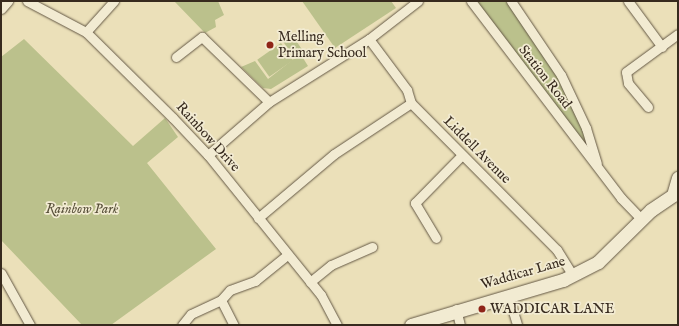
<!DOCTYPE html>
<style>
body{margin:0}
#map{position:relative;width:679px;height:326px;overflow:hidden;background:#ebe0b9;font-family:"IM FELL English",serif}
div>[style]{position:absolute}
.green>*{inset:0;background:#bbc18c;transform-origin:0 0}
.roads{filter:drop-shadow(0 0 1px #645845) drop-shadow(0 0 1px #645845)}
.street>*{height:9px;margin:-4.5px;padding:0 4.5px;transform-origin:4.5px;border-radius:4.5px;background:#f2ebd2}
.secondary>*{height:13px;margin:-6.5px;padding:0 6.5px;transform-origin:6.5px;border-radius:6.5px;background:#f2ebd2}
.dots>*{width:11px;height:11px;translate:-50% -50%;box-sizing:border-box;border:2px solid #f2ebd2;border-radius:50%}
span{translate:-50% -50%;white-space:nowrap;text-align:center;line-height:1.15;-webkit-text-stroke:3.5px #f2ebd2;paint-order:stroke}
.poi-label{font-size:14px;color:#372a1e}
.left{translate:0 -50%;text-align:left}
.street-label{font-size:14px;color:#372a1e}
.park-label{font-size:14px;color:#58503a;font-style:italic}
.frame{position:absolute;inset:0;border:2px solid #372a1e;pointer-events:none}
</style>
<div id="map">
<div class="green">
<i style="clip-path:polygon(174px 1px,218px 1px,224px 15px,215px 20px,216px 27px,205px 33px)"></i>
<i style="clip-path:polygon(302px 1px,391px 1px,396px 8px,335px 48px)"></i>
<i style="clip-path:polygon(475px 1px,511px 1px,561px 75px,586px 128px,594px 162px)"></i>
<i style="clip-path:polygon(291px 33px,305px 54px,293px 56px,282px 40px)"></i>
<i style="clip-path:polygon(24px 39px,133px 146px,165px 118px,178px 137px,147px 163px,216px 249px,111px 325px,82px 325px,1px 240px,1px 57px)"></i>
<i style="left:281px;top:43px;width:21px;height:29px;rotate:55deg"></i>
<i style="clip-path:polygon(306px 56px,303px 58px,308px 66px,271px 89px,263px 88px,241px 67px,255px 61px,268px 79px,295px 58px)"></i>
</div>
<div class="roads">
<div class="street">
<i style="left:27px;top:1px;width:67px;rotate:27.7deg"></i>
<i style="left:86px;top:32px;width:122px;rotate:44.7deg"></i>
<i style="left:173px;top:118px;width:51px;rotate:46.6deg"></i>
<i style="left:208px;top:155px;width:180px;rotate:51.1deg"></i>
<i style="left:321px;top:295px;width:34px;rotate:62deg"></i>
<i style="left:471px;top:1px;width:248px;rotate:52.7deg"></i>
<i style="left:621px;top:198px;width:29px;rotate:46deg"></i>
<i style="left:511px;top:1px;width:89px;rotate:56deg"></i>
<i style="left:561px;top:75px;width:59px;rotate:64.7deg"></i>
<i style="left:586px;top:128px;width:37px;rotate:73deg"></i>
<i style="left:628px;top:1px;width:57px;rotate:53.5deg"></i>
<i style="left:1px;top:9px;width:11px;rotate:-49deg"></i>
<i style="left:86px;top:32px;width:42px;rotate:-47.9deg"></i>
<i style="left:369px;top:39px;width:64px;rotate:53.3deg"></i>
<i style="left:407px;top:90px;width:14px;rotate:73deg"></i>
<i style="left:411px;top:103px;width:207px;rotate:45.2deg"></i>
<i style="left:557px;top:250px;width:31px;rotate:58deg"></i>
<i style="left:176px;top:57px;width:33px;rotate:-38deg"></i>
<i style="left:202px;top:37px;width:93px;rotate:44.1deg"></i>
<i style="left:648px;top:107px;width:31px;rotate:-130deg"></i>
<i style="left:628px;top:83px;width:11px;rotate:-100deg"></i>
<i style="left:626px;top:72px;width:64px;rotate:-36.2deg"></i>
<i style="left:208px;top:155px;width:81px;rotate:-41deg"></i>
<i style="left:269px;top:102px;width:118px;rotate:-32.2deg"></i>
<i style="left:369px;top:39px;width:62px;rotate:-37.8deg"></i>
<i style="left:258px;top:218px;width:99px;rotate:-40.1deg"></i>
<i style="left:334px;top:154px;width:92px;rotate:-33.5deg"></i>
<i style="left:436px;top:238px;width:41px;rotate:-121deg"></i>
<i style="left:415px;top:203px;width:67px;rotate:-45.6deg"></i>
<i style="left:1px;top:273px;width:60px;rotate:60.9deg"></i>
<i style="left:310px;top:282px;width:27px;rotate:-39deg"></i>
<i style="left:331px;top:265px;width:45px;rotate:-23.7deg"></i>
<i style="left:508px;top:295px;width:31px;rotate:73deg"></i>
<i style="left:221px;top:300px;width:28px;rotate:63deg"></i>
<i style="left:456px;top:309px;width:16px;rotate:76deg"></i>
<i style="left:182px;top:325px;width:14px;rotate:-51deg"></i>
<i style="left:191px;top:314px;width:33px;rotate:-25deg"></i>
<i style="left:221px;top:300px;width:13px;rotate:-48deg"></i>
<i style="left:230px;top:290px;width:27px;rotate:-20deg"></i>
<i style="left:255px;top:281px;width:41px;rotate:-39.1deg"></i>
</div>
<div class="secondary">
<i style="left:411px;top:325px;width:159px;rotate:-16.5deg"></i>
<i style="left:563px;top:280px;width:39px;rotate:-27deg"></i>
<i style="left:598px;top:262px;width:74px;rotate:-44.5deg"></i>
<i style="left:651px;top:210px;width:27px;rotate:-34deg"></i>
<i style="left:673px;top:195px;width:18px;rotate:-74deg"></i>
</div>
</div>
<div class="dots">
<i style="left:270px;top:45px;background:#8f2418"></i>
<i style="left:482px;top:309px;background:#8f2418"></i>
</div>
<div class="poi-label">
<span class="left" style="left:278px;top:45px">Melling<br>Primary School</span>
<span class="left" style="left:490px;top:309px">WADDICAR LANE</span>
</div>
<div class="street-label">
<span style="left:545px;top:77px;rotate:52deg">Station Road</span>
<span style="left:208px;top:137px;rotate:48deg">Rainbow Drive</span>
<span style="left:477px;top:150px;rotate:45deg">Liddell Avenue</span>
<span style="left:523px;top:273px;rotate:-16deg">Waddicar Lane</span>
</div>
<div class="park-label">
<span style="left:82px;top:209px">Rainbow Park</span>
</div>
<div class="frame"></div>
</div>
